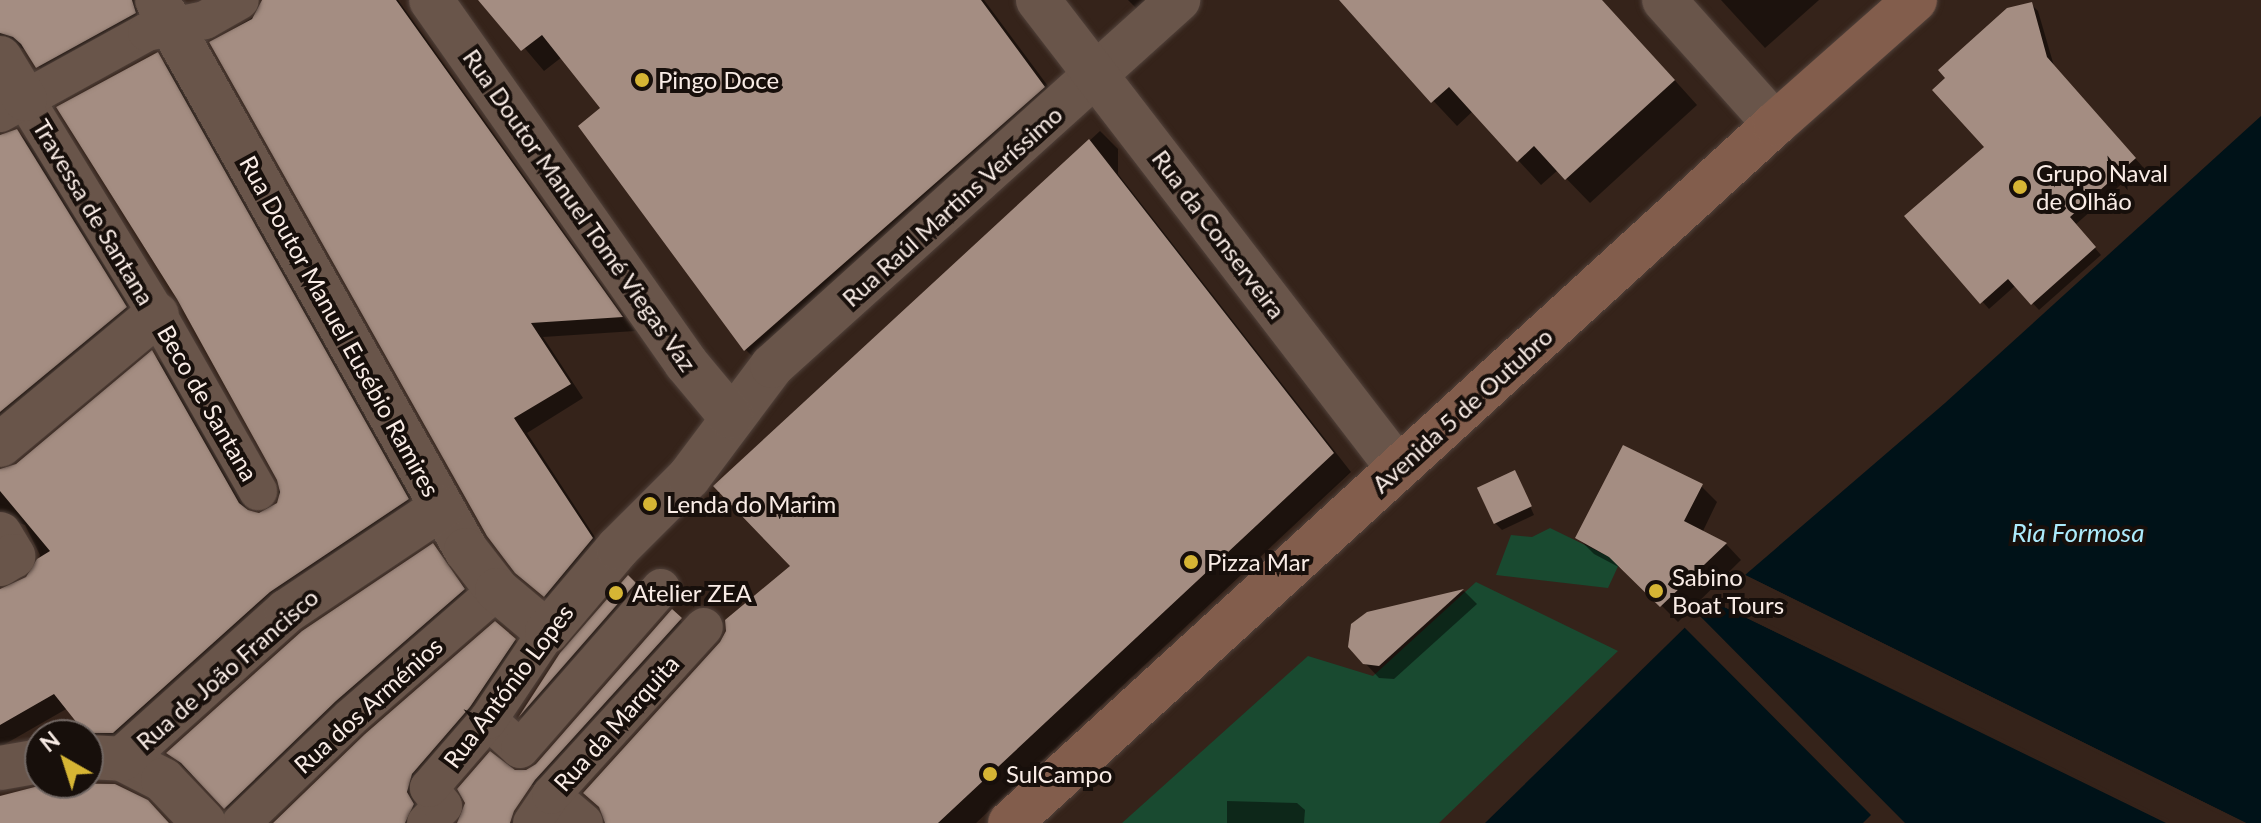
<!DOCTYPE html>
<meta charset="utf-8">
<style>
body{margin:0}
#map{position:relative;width:2261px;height:823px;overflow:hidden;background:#35231a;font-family:Lato,sans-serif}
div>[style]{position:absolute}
.green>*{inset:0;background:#194a30}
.water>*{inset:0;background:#001218}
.pier>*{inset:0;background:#35231a}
.shadow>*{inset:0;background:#0007}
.building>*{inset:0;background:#a48d82;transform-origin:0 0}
.roads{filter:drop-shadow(0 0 2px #51423b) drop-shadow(0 0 2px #51423b)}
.pedestrian>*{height:38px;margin:-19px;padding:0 19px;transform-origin:19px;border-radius:19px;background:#69554a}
.minor>*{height:44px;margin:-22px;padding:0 22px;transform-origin:22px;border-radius:22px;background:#69554a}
.secondary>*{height:44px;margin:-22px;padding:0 22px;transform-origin:22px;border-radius:22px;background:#825d4c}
.dots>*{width:22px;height:22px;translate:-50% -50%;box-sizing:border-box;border:4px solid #170f0b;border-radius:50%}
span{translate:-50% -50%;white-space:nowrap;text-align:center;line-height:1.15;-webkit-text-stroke:8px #170f0b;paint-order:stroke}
.poi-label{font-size:24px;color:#f9ece6}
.left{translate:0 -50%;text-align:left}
.street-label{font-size:24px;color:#f9ece6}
.water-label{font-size:26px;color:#acebfc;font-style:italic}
.north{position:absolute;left:24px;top:719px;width:80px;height:80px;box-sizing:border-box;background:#170f0b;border:2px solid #716763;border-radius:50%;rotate:321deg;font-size:22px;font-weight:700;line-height:32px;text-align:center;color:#f9ece6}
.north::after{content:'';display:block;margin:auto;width:28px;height:36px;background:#d6b534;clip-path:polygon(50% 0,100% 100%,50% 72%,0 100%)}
</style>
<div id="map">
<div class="green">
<i style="clip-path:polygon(1550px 528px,1620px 562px,1608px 588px,1496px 575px,1511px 535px,1532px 537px)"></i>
<i style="clip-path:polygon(1476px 582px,1618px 651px,1439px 823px,1122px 823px,1308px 656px,1373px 676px)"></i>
</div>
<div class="water">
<i style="clip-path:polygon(2261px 116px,2261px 823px,2246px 823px,1745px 575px,1945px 403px)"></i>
<i style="clip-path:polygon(1712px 601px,2166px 823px,1485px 823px)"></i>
</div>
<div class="pier">
<i style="clip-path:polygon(1745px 575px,2246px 823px,2237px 823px,1742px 577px)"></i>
<i style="clip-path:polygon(1715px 598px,2168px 819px,2170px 823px,1712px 601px)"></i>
<i style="clip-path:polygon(1698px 614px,1905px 823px,1863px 823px,1871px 815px,1684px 627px)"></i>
</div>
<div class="shadow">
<i style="clip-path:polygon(0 0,150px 0,145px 14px,51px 81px,24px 49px,15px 46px,0 52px)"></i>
<i style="clip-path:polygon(264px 0,398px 0,635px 331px,543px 337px,583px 398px,527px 433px,606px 554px,559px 609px,532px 586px,212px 42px,260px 13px)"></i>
<i style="clip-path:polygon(484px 0,984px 0,1065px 109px,767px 371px,746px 350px,581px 127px,603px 109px,562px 57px,544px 71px)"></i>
<i style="clip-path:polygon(1128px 0,1187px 0,1144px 16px)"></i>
<i style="clip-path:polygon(1339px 0,1567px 0,1634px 35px,1697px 105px,1590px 203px,1558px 170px,1541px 185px,1473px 111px,1457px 126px)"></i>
<i style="clip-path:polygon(1721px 0,1819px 0,1765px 48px)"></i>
<i style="clip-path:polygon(2031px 4px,2038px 11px,2054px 66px,2142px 166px,2075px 225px,2101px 255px,2039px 310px,2016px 285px,1989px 309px,1907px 217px,1986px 147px)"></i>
<i style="clip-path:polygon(157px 55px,171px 69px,422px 514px,128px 747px,101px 746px,68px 708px,0 747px,0 591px,14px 587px,36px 570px,40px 555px,25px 525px,16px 522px,0 527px,0 471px,17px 466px,152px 353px,166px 367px,249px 513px,259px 515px,279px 502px,279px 480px)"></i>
<i style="clip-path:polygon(17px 131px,31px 145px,139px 322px,0 438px,0 137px)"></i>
<i style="clip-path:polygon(1100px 131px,1118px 149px,1118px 174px,1351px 472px,976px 823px,607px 823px,793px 567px,716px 486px)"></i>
<i style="clip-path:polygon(1515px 473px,1534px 515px,1502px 530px,1495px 523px)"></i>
<i style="clip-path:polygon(1701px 486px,1717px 502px,1702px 533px,1726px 544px,1741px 560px,1678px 622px,1628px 572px,1594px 554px,1578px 538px)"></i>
<i style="clip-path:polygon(433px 546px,474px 600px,236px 818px,169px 753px)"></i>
<i style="clip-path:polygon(628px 578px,649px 598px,534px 730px,521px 717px,561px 654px)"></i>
<i style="clip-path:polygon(1464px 591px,1477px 604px,1394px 679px,1379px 678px,1365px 663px,1368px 614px)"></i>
<i style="clip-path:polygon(672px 612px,699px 639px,539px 823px,511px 823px,534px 785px,529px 785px,506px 823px,460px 823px,514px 772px,527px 772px,537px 766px)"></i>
<i style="clip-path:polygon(515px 640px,534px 659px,431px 823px,273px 823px,366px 736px)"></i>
<i style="clip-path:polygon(1227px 801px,1297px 803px,1305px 810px,1304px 823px,1227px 823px)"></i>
</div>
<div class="building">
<i style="clip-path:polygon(0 0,132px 0,136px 13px,36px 68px,21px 44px,13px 37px,0 33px)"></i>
<i style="clip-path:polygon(262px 0,396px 0,623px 317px,531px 323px,571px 384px,514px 418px,593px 538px,544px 597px,515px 573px,487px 536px,209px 42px,252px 19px)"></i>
<i style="clip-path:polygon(478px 0,981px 0,1045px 87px,744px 351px,578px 126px,600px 108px,542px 35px,521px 51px)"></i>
<i style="clip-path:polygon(1339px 0,1602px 0,1675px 80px,1565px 180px,1534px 146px,1517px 162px,1449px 87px,1431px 103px)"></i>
<i style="clip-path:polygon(2032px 2px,2047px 57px,2136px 158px,2070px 217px,2096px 247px,2031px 305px,2008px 279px,1980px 304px,1904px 216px,1984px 147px,1932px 90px,1945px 78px,1938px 70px,2007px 8px)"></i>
<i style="clip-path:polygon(158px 52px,409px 499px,270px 592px,113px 733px,85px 733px,54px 694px,0 725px,0 589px,26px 577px,37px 559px,50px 551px,0 491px,0 469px,16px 464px,152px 350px,239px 503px,248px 510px,259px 513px,277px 503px,280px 492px,277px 480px,177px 299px,56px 107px)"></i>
<i style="clip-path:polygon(17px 129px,127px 307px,0 412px,0 135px)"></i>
<i style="clip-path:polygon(1089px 139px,1334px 453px,938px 823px,605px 823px,599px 807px,583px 793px,720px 642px,726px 631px,725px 620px,790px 566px,713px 486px)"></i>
<i style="clip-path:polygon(1623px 445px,1703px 484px,1684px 521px,1727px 543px,1660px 607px,1609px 557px,1575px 538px)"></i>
<i style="left:1515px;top:470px;width:40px;height:42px;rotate:65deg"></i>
<i style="clip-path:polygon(433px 543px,465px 589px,336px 701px,224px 809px,181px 763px,166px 753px,302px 631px)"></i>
<i style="clip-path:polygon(628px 575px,636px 583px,518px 718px,560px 653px)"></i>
<i style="clip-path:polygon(1464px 589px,1379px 666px,1363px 664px,1348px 647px,1351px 624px,1367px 612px)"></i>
<i style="clip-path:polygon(672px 609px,682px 618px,535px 780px,514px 811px,510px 823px,457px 823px,465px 803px,457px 789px,490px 751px,515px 770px,526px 770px,536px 764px)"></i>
<i style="clip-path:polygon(495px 621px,516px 639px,470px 707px,412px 774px,407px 792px,414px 804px,405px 823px,273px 823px,365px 734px)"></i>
<i style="clip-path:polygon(50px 783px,115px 784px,148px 800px,169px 823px,0 823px,0 796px)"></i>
</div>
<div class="roads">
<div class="pedestrian">
<i style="left:25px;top:99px;width:252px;rotate:58.5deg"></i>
<i style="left:157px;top:314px;width:204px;rotate:60.3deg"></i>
<i style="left:0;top:113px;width:168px;rotate:-28.9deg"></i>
<i style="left:147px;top:32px;width:59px;rotate:-11.7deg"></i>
<i style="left:205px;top:20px;width:40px;rotate:-29.7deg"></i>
<i style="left:488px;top:720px;width:43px;rotate:42.2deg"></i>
<i style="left:520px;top:749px;width:214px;rotate:-48.8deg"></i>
<i style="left:551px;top:795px;width:43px;rotate:40.3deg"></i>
<i style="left:241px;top:823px;width:151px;rotate:-43.9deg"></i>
<i style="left:350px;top:718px;width:195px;rotate:-41deg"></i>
<i style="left:426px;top:823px;width:24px;rotate:-45deg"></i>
<i style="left:443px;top:806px;width:23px;rotate:-128deg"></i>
<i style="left:429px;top:788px;width:90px;rotate:-49.1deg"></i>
<i style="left:488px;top:720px;width:106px;rotate:-56.2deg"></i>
<i style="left:532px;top:823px;width:34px;rotate:-56deg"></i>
<i style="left:551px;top:795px;width:227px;rotate:-47.7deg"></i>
</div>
<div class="minor">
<i style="left:157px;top:0;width:631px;rotate:60.67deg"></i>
<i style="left:466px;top:550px;width:51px;rotate:52.2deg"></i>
<i style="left:497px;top:590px;width:65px;rotate:40deg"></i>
<i style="left:547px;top:632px;width:110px;rotate:-49.8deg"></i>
<i style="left:618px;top:548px;width:100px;rotate:-45deg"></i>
<i style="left:689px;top:477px;width:139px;rotate:-53.2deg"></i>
<i style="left:772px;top:366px;width:547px;rotate:-42.03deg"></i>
<i style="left:431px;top:0;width:444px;rotate:54.9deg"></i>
<i style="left:686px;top:363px;width:70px;rotate:50.2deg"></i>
<i style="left:1038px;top:0;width:590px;rotate:52.43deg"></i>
<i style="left:1664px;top:0;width:166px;rotate:48.2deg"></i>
<i style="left:0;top:58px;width:48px;rotate:58.6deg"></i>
<i style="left:0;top:445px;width:204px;rotate:-39.8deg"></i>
<i style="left:0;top:534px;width:26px;rotate:59deg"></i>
<i style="left:13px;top:556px;width:15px;rotate:148deg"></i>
<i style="left:88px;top:757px;width:34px;rotate:3deg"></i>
<i style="left:122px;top:759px;width:46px;rotate:27.1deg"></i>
<i style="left:163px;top:780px;width:59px;rotate:46.4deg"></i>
<i style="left:122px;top:759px;width:222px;rotate:-41.9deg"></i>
<i style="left:287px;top:611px;width:185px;rotate:-33.8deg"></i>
<i style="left:0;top:768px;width:41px;rotate:-9.9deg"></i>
</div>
<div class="secondary">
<i style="left:1010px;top:823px;width:1036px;rotate:-42.42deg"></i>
<i style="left:1775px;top:124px;width:187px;rotate:-41.5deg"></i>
</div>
</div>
<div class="dots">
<i style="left:642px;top:80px;background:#d6b534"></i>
<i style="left:2020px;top:187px;background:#d6b534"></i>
<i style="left:650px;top:504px;background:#d6b534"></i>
<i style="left:1191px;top:562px;background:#d6b534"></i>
<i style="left:1656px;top:591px;background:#d6b534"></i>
<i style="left:616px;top:593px;background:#d6b534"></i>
<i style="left:990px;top:774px;background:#d6b534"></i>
</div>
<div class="poi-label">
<span class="left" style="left:658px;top:80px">Pingo Doce</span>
<span class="left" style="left:2036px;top:187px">Grupo Naval<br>de Olhão</span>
<span class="left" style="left:666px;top:504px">Lenda do Marim</span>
<span class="left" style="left:1207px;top:562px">Pizza Mar</span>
<span class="left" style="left:1672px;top:591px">Sabino<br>Boat Tours</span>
<span class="left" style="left:632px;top:593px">Atelier ZEA</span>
<span class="left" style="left:1006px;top:774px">SulCampo</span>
</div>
<div class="street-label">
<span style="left:952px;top:206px;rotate:-42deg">Rua Raúl Martins Veríssimo</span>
<span style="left:580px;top:210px;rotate:55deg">Rua Doutor Manuel Tomé Viegas Vaz</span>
<span style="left:94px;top:212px;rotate:59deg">Travessa de Santana</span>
<span style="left:1219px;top:234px;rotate:53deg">Rua da Conserveira</span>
<span style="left:340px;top:326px;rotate:61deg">Rua Doutor Manuel Eusébio Ramires</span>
<span style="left:208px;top:403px;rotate:60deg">Beco de Santana</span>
<span style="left:1462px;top:410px;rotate:-42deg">Avenida 5 de Outubro</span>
<span style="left:227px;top:669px;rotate:-41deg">Rua de João Francisco</span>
<span style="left:508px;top:686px;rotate:-53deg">Rua António Lopes</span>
<span style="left:368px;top:705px;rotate:-42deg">Rua dos Arménios</span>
<span style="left:616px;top:723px;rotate:-48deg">Rua da Marquita</span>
</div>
<div class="water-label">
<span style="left:2078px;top:533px">Ria Formosa</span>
</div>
<div class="north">N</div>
</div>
